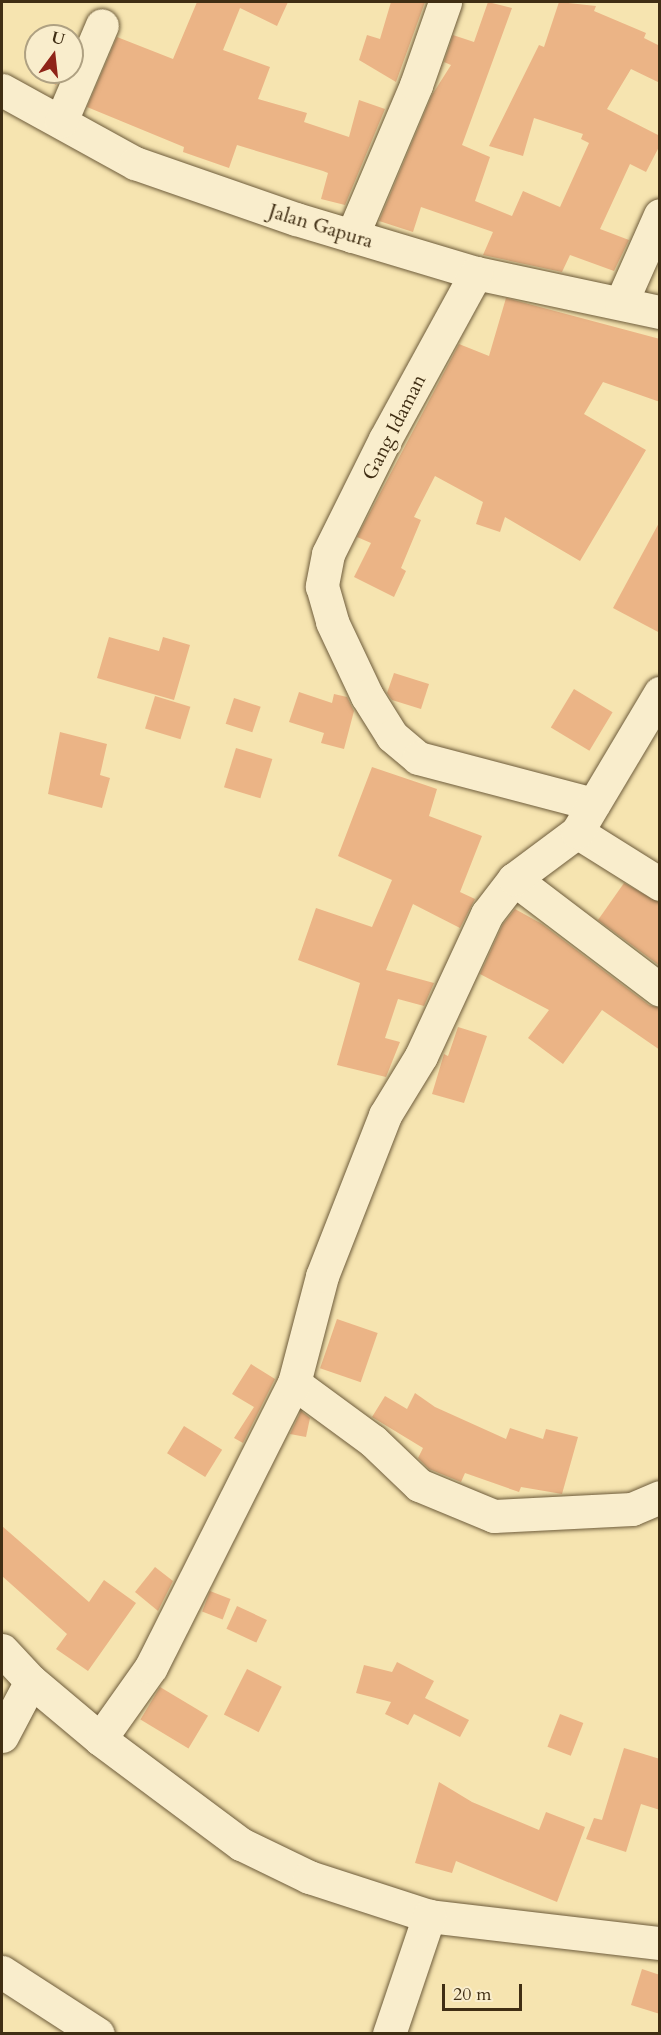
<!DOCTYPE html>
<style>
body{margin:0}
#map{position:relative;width:661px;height:2035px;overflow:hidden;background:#f6e4b0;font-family:Cardo,serif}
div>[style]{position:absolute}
.building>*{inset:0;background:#ebb486;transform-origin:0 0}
.roads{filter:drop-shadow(0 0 2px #6e5c3b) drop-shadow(0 0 2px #6e5c3b)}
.minor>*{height:33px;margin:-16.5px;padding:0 16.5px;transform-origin:16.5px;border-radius:16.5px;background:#f9edcc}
span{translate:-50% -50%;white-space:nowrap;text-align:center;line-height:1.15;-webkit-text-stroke:6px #f9edcc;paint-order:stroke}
.street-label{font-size:20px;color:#402e14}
.frame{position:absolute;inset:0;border:3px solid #402e14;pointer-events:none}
.north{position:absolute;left:24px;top:24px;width:60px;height:60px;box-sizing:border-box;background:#f9edcc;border:2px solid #afa182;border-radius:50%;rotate:15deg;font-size:16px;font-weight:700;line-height:24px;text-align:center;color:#402e14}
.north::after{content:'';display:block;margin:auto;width:21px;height:27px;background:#8f2418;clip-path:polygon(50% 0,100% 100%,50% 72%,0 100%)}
.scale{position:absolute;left:442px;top:1984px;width:80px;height:27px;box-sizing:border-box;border:3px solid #402e14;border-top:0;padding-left:8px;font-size:18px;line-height:21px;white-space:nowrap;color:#402e14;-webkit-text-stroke:4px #f9edcc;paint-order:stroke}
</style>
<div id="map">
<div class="building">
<i style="clip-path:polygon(197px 2px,288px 2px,277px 26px,240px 8px,223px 50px,270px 67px,258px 99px,307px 113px,304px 122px,349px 137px,359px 100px,385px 109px,345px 205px,321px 199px,328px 173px,323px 171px,237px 145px,229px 168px,183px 152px,184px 147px,87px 107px,117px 37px,173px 59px)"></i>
<i style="clip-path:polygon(391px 2px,425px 2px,396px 82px,359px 60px,367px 35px,380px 39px)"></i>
<i style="clip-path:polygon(488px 2px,512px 8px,462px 145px,490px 157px,475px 201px,512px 216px,523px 191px,560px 207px,589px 143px,581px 139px,583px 134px,534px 118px,523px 156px,489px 146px,539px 45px,544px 47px,559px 2px,596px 6px,594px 11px,646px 33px,644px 38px,660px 46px,660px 83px,631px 69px,607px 109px,660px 136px,660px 145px,646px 172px,630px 164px,600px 229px,629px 240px,614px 271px,570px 255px,562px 272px,483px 255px,493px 232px,421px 207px,413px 232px,379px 221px,432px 95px,451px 65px,444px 62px,453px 35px,474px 42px)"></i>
<i style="clip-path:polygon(30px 72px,62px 72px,56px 85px)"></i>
<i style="clip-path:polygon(506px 298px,660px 339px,660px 402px,603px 382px,584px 414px,646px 450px,580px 561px,505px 517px,500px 532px,476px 524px,483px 502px,435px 476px,414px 517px,421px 520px,401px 568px,406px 571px,394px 597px,354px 577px,371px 543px,357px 537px,459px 344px,489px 356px)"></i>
<i style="clip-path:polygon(660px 521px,660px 633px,613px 608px)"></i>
<i style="clip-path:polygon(109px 637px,159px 651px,163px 637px,190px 645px,174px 700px,97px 678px)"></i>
<i style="clip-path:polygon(394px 673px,429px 684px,421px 709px,392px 700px,387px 693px)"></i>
<i style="left:574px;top:689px;width:45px;height:45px;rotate:31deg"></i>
<i style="clip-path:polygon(299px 692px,332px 703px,334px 694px,347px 697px,354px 711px,344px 749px,321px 743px,324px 733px,289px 722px)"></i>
<i style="left:155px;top:696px;width:37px;height:34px;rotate:17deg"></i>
<i style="left:234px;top:698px;width:28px;height:27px;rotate:18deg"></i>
<i style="clip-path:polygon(60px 732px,107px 744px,100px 775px,110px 778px,102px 808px,48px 794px)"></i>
<i style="left:236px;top:748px;width:38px;height:41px;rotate:17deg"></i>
<i style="clip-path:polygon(372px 767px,437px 789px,429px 816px,482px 836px,460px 892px,475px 899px,460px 928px,413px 904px,386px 970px,434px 983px,424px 1006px,398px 999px,385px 1038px,400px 1042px,386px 1077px,337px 1065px,360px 983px,298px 960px,316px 908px,372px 927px,392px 880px,338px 856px)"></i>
<i style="clip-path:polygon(624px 883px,660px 903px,660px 966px,598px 920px)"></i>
<i style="clip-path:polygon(515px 909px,542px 924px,649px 1005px,660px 1008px,660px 1050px,602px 1010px,563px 1064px,528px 1038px,549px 1010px,480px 974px,503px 924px)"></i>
<i style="clip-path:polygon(458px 1027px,487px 1036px,464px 1103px,432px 1094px,444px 1054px,448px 1056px)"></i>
<i style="left:337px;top:1319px;width:43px;height:52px;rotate:19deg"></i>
<i style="clip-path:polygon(251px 1364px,275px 1379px,243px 1443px,234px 1438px,254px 1407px,232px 1394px)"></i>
<i style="clip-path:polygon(415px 1393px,435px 1407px,506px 1439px,510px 1428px,543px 1439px,546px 1429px,578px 1437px,562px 1494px,521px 1487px,519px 1492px,465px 1473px,461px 1482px,429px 1469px,418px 1458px,423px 1448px,372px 1417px,385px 1396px,407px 1409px)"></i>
<i style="clip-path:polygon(301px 1411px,310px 1418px,306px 1437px,290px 1434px)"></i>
<i style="left:184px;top:1426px;width:45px;height:32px;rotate:32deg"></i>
<i style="clip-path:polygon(2px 1526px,89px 1602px,104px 1580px,136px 1603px,88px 1671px,56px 1649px,67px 1634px,2px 1576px)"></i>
<i style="clip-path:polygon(155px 1567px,173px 1581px,158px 1611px,135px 1592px)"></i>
<i style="left:210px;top:1591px;width:22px;height:22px;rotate:21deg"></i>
<i style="left:237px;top:1606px;width:33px;height:25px;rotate:25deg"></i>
<i style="clip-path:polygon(397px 1662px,434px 1681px,425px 1698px,469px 1720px,460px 1737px,414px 1714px,408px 1725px,385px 1714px,391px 1702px,356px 1693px,364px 1665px,392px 1672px)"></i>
<i style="left:247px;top:1669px;width:39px;height:51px;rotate:27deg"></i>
<i style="left:160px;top:1687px;width:56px;height:38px;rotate:31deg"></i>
<i style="left:560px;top:1714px;width:25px;height:35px;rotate:21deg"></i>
<i style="clip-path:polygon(624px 1748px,660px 1759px,660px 1810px,641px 1804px,626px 1852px,586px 1839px,594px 1818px,602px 1820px)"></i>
<i style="clip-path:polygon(439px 1782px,472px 1802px,539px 1830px,546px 1812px,585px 1827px,557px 1902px,456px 1861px,452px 1873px,415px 1863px)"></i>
<i style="clip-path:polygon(642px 1969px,660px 1975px,660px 2014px,631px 2005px)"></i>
</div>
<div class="roads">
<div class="minor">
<i style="left:2px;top:90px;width:152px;rotate:28.8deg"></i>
<i style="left:135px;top:163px;width:170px;rotate:19.2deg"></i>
<i style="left:296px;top:219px;width:188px;rotate:16.7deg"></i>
<i style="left:476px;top:273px;width:188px;rotate:12deg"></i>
<i style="left:61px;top:121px;width:104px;rotate:-66.9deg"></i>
<i style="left:352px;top:236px;width:164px;rotate:-67deg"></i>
<i style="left:416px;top:85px;width:88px;rotate:-70.7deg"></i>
<i style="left:476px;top:273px;width:189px;rotate:118.7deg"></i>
<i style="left:385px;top:439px;width:128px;rotate:116.4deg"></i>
<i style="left:328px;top:554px;width:33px;rotate:101deg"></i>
<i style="left:322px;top:586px;width:37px;rotate:74deg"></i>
<i style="left:332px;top:622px;width:82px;rotate:64.7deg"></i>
<i style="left:367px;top:696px;width:47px;rotate:58deg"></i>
<i style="left:392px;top:736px;width:34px;rotate:40deg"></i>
<i style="left:418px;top:758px;width:181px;rotate:14.7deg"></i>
<i style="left:621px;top:303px;width:96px;rotate:-66.1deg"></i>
<i style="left:577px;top:832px;width:98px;rotate:32.1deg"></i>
<i style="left:514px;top:879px;width:183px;rotate:37.2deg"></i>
<i style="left:294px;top:1383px;width:98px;rotate:36.3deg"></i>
<i style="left:373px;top:1441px;width:64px;rotate:43.7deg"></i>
<i style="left:419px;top:1485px;width:81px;rotate:22.5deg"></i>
<i style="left:494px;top:1516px;width:138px;rotate:-2.9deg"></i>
<i style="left:632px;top:1509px;width:30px;rotate:-23deg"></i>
<i style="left:2px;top:1650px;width:42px;rotate:46.9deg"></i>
<i style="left:31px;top:1681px;width:90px;rotate:40deg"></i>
<i style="left:100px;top:1739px;width:176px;rotate:36.7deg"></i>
<i style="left:241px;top:1844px;width:76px;rotate:25.9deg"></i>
<i style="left:309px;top:1877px;width:126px;rotate:18deg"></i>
<i style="left:429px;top:1916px;width:233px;rotate:6.7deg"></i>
<i style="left:2px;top:1736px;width:62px;rotate:-62.2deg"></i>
<i style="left:100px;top:1739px;width:88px;rotate:-54.7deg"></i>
<i style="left:151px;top:1667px;width:318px;rotate:-63.3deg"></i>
<i style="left:294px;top:1383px;width:111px;rotate:-75.3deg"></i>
<i style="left:322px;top:1276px;width:173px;rotate:-68.6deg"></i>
<i style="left:385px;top:1115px;width:69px;rotate:-58.6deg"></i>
<i style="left:421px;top:1056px;width:157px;rotate:-65.1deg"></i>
<i style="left:487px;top:914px;width:44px;rotate:-52.4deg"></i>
<i style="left:514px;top:879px;width:79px;rotate:-36.7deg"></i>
<i style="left:577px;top:832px;width:162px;rotate:-59.2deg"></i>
<i style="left:2px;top:1972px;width:114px;rotate:32.9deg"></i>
<i style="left:389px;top:2034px;width:125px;rotate:-71.3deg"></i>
</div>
</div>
<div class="street-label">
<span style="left:321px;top:226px;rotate:17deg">Jalan Gapura</span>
<span style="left:394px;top:427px;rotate:-63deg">Gang Idaman</span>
</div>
<div class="frame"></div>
<div class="north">U</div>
<div class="scale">20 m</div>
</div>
